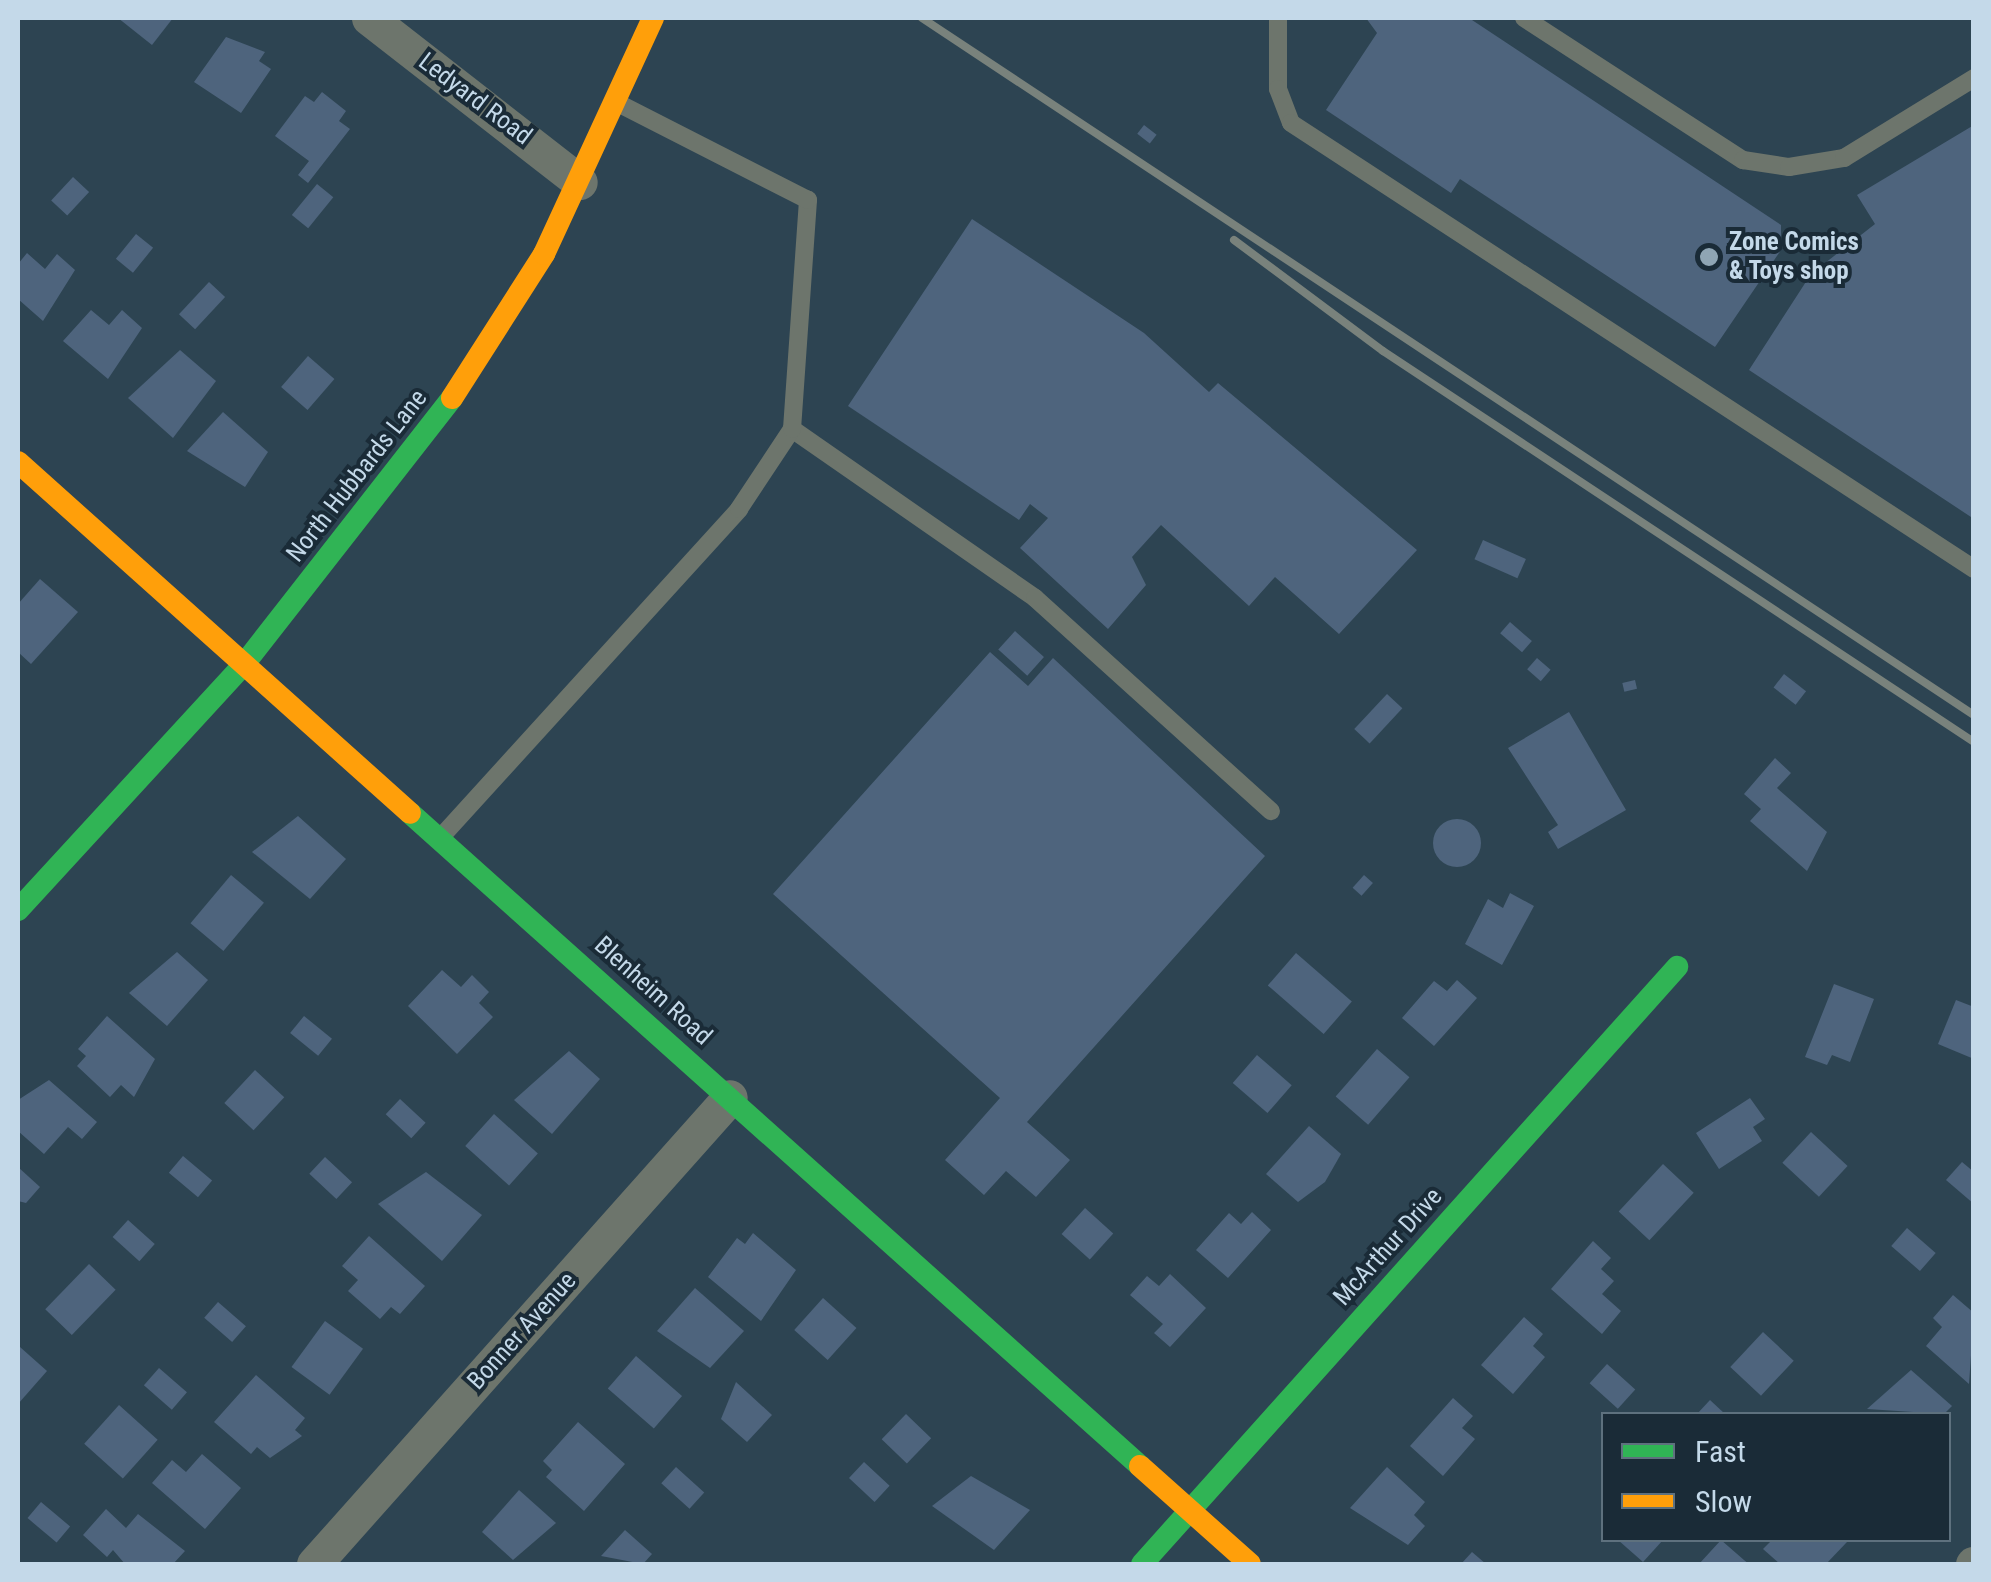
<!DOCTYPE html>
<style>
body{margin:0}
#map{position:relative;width:1991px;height:1582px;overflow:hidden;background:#2d4452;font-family:"Roboto Condensed",sans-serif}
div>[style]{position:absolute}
.building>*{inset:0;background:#4e647d;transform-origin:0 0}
.round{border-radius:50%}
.lane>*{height:18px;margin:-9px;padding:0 9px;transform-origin:9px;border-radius:9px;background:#6d756c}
.street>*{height:35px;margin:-17.5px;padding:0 17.5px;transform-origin:17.5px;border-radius:17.5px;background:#6d756c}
.fast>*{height:22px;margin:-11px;padding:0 11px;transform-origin:11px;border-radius:11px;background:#30b455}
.slow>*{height:22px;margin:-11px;padding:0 11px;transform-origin:11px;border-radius:11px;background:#ff9f0a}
.rail>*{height:8px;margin:-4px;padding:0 4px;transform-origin:4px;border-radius:4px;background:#79827c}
.dots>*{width:28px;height:28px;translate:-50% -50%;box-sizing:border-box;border:5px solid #1a2b37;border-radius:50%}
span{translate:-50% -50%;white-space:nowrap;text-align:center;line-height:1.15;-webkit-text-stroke:8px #1a2b37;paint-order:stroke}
.street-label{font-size:25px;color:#c4d9e9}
.poi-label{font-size:25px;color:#c4d9e9;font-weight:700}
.left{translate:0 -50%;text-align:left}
.frame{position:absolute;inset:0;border:20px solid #c4d9e9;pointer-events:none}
.legend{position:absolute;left:1601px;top:1412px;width:350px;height:130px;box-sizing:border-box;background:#1a2b37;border:2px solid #5e717e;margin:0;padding:12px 18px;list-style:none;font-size:30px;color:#c4d9e9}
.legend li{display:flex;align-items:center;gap:20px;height:50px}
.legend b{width:50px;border:2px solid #5e717e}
</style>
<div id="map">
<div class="building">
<i style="clip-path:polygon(118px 18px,173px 18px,152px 45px)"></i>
<i style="clip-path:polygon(1366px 18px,1469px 18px,1781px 225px,1781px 250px,1715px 347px,1460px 179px,1451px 193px,1326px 110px,1377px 33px)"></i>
<i style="clip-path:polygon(226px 37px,265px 52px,259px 61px,271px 69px,241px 113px,194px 82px)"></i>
<i style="clip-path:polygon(322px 92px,346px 111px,339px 121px,350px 129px,308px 183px,298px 175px,309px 161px,275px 136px,305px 96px,314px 102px)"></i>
<i style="left:1144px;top:125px;width:16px;height:11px;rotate:38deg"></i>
<i style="clip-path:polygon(1974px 125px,1974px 519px,1749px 370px,1811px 274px,1875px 224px,1857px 195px)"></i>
<i style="left:73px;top:177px;width:22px;height:32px;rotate:43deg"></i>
<i style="left:317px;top:184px;width:21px;height:40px;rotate:39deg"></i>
<i style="clip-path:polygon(972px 219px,1144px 333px,1209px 392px,1218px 383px,1417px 550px,1339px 634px,1275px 577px,1249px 606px,1161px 525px,1132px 557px,1146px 585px,1108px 629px,1020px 548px,1048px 518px,1030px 504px,1019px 520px,848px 406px)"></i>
<i style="left:136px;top:234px;width:22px;height:32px;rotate:39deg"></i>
<i style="clip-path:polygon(27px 253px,45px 269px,57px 254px,75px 270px,43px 321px,18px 299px,18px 264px)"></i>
<i style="left:209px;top:282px;width:22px;height:44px;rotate:43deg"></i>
<i style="clip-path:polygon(91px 310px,109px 325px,122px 310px,142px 328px,108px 379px,63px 341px)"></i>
<i style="clip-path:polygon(180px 350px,216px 381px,173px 438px,128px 398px)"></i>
<i style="left:308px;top:356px;width:35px;height:41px;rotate:41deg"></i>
<i style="clip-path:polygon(223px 412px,268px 452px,245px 487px,187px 451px)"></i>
<i style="left:1483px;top:540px;width:47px;height:21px;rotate:24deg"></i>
<i style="clip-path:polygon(40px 579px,78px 612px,31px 664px,18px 652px,18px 604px)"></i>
<i style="left:1510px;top:622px;width:29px;height:15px;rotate:41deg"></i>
<i style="left:1015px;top:631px;width:39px;height:25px;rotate:42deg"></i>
<i style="clip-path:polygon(990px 652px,1028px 686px,1053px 658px,1265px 856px,1027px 1122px,1070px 1160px,1036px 1197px,1006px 1171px,984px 1195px,945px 1160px,1000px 1098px,773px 894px)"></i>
<i style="left:1537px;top:658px;width:18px;height:15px;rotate:41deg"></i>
<i style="left:1784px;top:674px;width:28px;height:17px;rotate:38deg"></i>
<i style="left:1635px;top:680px;width:9px;height:13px;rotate:77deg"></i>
<i style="left:1387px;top:694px;width:21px;height:48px;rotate:43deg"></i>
<i style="clip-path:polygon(1569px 712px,1626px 810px,1558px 849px,1548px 832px,1558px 825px,1508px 748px)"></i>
<i style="clip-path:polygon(1775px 758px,1791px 773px,1777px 788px,1827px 832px,1807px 871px,1750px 821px,1761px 809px,1744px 794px)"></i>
<i style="clip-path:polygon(298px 816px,346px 859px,310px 899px,252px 852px)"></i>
<i class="round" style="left:1433px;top:819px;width:48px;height:48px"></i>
<i style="left:231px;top:875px;width:43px;height:63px;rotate:40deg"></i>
<i style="left:1364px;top:875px;width:12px;height:17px;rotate:42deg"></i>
<i style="clip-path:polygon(1510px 893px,1534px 906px,1502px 965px,1465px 944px,1488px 899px,1503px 908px)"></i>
<i style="clip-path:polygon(177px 952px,208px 980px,167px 1026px,129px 993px)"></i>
<i style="left:1296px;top:953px;width:74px;height:43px;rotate:41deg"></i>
<i style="clip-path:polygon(442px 970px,461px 987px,472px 975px,489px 992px,479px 1003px,493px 1017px,457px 1054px,408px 1006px)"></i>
<i style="clip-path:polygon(1457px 980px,1477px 998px,1434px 1046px,1402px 1018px,1434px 981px,1447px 991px)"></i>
<i style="clip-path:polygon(1834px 984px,1874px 999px,1850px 1062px,1832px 1055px,1827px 1065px,1805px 1057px)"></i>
<i style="clip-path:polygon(1956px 1000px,1974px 1007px,1974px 1059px,1938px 1044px)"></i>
<i style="clip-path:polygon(107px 1016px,155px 1059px,134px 1097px,121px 1085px,110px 1097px,77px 1066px,86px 1056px,78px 1049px)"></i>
<i style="left:304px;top:1016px;width:36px;height:22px;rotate:39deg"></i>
<i style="left:1377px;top:1049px;width:43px;height:63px;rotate:41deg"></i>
<i style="clip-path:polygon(569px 1051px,600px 1079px,552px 1134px,514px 1100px)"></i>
<i style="left:1257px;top:1055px;width:46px;height:37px;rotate:41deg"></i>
<i style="left:255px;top:1070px;width:40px;height:45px;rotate:43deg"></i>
<i style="clip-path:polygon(49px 1080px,97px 1122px,82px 1139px,68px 1127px,44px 1154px,18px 1131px,18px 1100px)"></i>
<i style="clip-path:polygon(1750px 1098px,1765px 1119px,1753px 1127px,1762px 1141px,1719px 1169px,1696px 1133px)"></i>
<i style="left:400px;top:1099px;width:35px;height:21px;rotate:43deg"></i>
<i style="left:494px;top:1114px;width:59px;height:43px;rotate:42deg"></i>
<i style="clip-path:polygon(1309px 1126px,1341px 1154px,1325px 1182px,1298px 1202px,1266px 1174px)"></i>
<i style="left:1811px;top:1132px;width:50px;height:42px;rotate:43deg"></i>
<i style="left:183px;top:1156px;width:38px;height:22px;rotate:40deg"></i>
<i style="left:325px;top:1157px;width:37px;height:23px;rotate:43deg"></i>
<i style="clip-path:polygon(1962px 1162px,1974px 1172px,1974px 1204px,1946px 1180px)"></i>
<i style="left:1663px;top:1164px;width:42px;height:65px;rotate:43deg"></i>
<i style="clip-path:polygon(18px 1167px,40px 1187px,26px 1203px,18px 1201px)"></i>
<i style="clip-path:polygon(426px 1172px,482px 1215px,442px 1261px,378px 1204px)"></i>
<i style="left:1085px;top:1208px;width:38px;height:35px;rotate:42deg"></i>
<i style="clip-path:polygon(1252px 1212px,1271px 1230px,1228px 1278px,1196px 1250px,1229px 1213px,1241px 1224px)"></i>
<i style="left:128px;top:1220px;width:36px;height:23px;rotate:42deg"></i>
<i style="left:1907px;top:1228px;width:38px;height:24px;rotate:41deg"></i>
<i style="clip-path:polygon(753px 1233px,796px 1270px,761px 1321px,708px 1277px,737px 1238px,745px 1244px)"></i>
<i style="clip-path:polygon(369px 1236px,425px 1286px,400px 1314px,391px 1307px,380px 1319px,348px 1291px,358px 1280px,342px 1266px)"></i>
<i style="clip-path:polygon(1593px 1241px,1611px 1258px,1601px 1269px,1614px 1281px,1602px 1294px,1621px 1311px,1602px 1334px,1551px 1289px)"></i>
<i style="left:89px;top:1264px;width:37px;height:63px;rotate:44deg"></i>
<i style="clip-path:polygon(1170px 1274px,1206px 1308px,1170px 1347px,1154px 1333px,1163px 1324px,1130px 1295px,1147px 1276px,1159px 1286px)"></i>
<i style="clip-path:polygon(695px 1288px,744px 1331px,710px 1368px,657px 1331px)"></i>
<i style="clip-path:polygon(1953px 1295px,1974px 1313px,1969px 1384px,1926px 1346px,1942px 1327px,1933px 1318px)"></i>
<i style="left:823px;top:1298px;width:45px;height:43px;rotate:42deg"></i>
<i style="left:218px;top:1302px;width:37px;height:21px;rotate:41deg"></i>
<i style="clip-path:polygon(1524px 1317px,1543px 1334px,1533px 1346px,1545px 1357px,1513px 1394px,1481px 1365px)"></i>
<i style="left:325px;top:1321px;width:47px;height:57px;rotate:36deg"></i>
<i style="left:1763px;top:1332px;width:42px;height:48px;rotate:43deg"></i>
<i style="clip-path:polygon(20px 1347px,47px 1371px,18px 1404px,18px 1350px)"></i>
<i style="left:636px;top:1356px;width:61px;height:43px;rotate:41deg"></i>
<i style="left:1607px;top:1364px;width:38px;height:26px;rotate:42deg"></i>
<i style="left:159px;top:1368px;width:37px;height:23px;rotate:41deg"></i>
<i style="clip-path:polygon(1911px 1370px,1952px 1406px,1944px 1414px,1867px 1409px)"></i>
<i style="clip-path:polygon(256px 1375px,305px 1418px,295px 1430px,302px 1436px,270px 1458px,257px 1447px,251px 1454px,214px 1422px)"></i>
<i style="clip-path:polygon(736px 1382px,772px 1415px,747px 1442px,721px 1419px)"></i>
<i style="clip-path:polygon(1453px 1398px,1473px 1416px,1462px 1428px,1475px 1439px,1443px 1476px,1410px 1446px)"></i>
<i style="clip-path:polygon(1710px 1400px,1725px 1414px,1697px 1414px)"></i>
<i style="left:119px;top:1405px;width:52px;height:52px;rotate:42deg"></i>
<i style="left:906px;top:1414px;width:35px;height:35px;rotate:44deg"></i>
<i style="clip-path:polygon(578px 1422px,625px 1464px,584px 1511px,546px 1477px,552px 1470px,543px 1461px)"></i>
<i style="clip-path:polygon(202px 1454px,241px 1488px,205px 1529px,152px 1483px,172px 1460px,186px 1472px)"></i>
<i style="left:864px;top:1462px;width:35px;height:22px;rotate:43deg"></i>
<i style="left:676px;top:1467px;width:38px;height:22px;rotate:42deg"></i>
<i style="clip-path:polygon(1387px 1467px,1425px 1502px,1414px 1515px,1425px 1526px,1408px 1545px,1350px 1508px)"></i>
<i style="clip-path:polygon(971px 1476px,1030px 1510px,994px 1550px,932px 1506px)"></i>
<i style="clip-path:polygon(519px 1490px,556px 1523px,513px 1560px,482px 1532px)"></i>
<i style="left:41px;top:1502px;width:38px;height:21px;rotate:40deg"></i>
<i style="clip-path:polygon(106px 1509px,126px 1528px,138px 1514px,185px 1551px,173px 1564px,125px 1564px,113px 1550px,107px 1557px,83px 1535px)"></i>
<i style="clip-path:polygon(625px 1530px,652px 1554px,643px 1564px,601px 1556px)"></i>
<i style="clip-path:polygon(1618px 1540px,1663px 1540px,1643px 1562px)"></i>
<i style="clip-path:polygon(1721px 1540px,1744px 1560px,1749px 1564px,1699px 1564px)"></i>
<i style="clip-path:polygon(1772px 1540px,1844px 1540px,1847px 1542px,1826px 1564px,1780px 1564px,1763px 1549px)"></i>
<i style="clip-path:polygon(1472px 1552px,1486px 1564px,1461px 1564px)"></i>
</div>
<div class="lane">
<i style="left:1278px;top:18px;width:71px;rotate:90deg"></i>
<i style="left:1278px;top:89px;width:36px;rotate:69deg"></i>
<i style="left:1291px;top:123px;width:816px;rotate:33.14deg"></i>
<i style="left:1524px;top:18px;width:261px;rotate:33deg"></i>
<i style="left:1743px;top:160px;width:47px;rotate:8.7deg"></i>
<i style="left:1789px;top:167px;width:56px;rotate:-9.3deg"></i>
<i style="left:1844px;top:158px;width:153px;rotate:-31.6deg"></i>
<i style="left:792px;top:429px;width:296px;rotate:34.8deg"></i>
<i style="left:1035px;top:598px;width:318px;rotate:42.1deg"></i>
<i style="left:441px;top:837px;width:443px;rotate:-47.7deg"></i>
<i style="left:739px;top:509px;width:96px;rotate:-56.5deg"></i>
<i style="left:792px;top:429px;width:230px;rotate:-86deg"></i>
<i style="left:808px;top:200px;width:213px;rotate:-153deg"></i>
</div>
<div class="street">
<i style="left:369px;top:18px;width:267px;rotate:37.9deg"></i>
<i style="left:314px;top:1564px;width:625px;rotate:-48.31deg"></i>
<i style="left:1973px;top:1564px;width:1px"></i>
</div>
<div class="fast">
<i style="left:410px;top:813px;width:979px;rotate:41.81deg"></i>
<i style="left:18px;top:910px;width:335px;rotate:-47.4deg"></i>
<i style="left:245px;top:663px;width:336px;rotate:-52deg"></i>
<i style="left:1142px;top:1564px;width:802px;rotate:-48.13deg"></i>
</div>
<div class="slow">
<i style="left:452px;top:398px;width:171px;rotate:-57.4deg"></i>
<i style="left:544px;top:254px;width:260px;rotate:-65.2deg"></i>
<i style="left:18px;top:462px;width:526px;rotate:41.84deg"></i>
<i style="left:1140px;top:1466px;width:147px;rotate:41.7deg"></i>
</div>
<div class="rail">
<i style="left:922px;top:18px;width:1262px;rotate:33.53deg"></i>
<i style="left:1234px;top:240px;width:186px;rotate:36.7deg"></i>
<i style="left:1383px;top:351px;width:709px;rotate:33.49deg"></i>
</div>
<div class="dots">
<i style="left:1709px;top:257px;background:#8fa5b4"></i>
</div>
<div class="street-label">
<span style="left:475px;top:99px;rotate:37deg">Ledyard Road</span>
<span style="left:357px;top:476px;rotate:-52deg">North Hubbards Lane</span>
<span style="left:653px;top:991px;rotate:42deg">Blenheim Road</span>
<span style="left:1388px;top:1247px;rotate:-48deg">McArthur Drive</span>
<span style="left:522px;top:1331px;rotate:-48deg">Bonner Avenue</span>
</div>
<div class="poi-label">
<span class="left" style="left:1729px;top:257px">Zone Comics<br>&amp; Toys shop</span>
</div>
<div class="frame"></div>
<ul class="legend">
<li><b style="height:12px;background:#30b455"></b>Fast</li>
<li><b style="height:12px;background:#ff9f0a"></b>Slow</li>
</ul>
</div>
